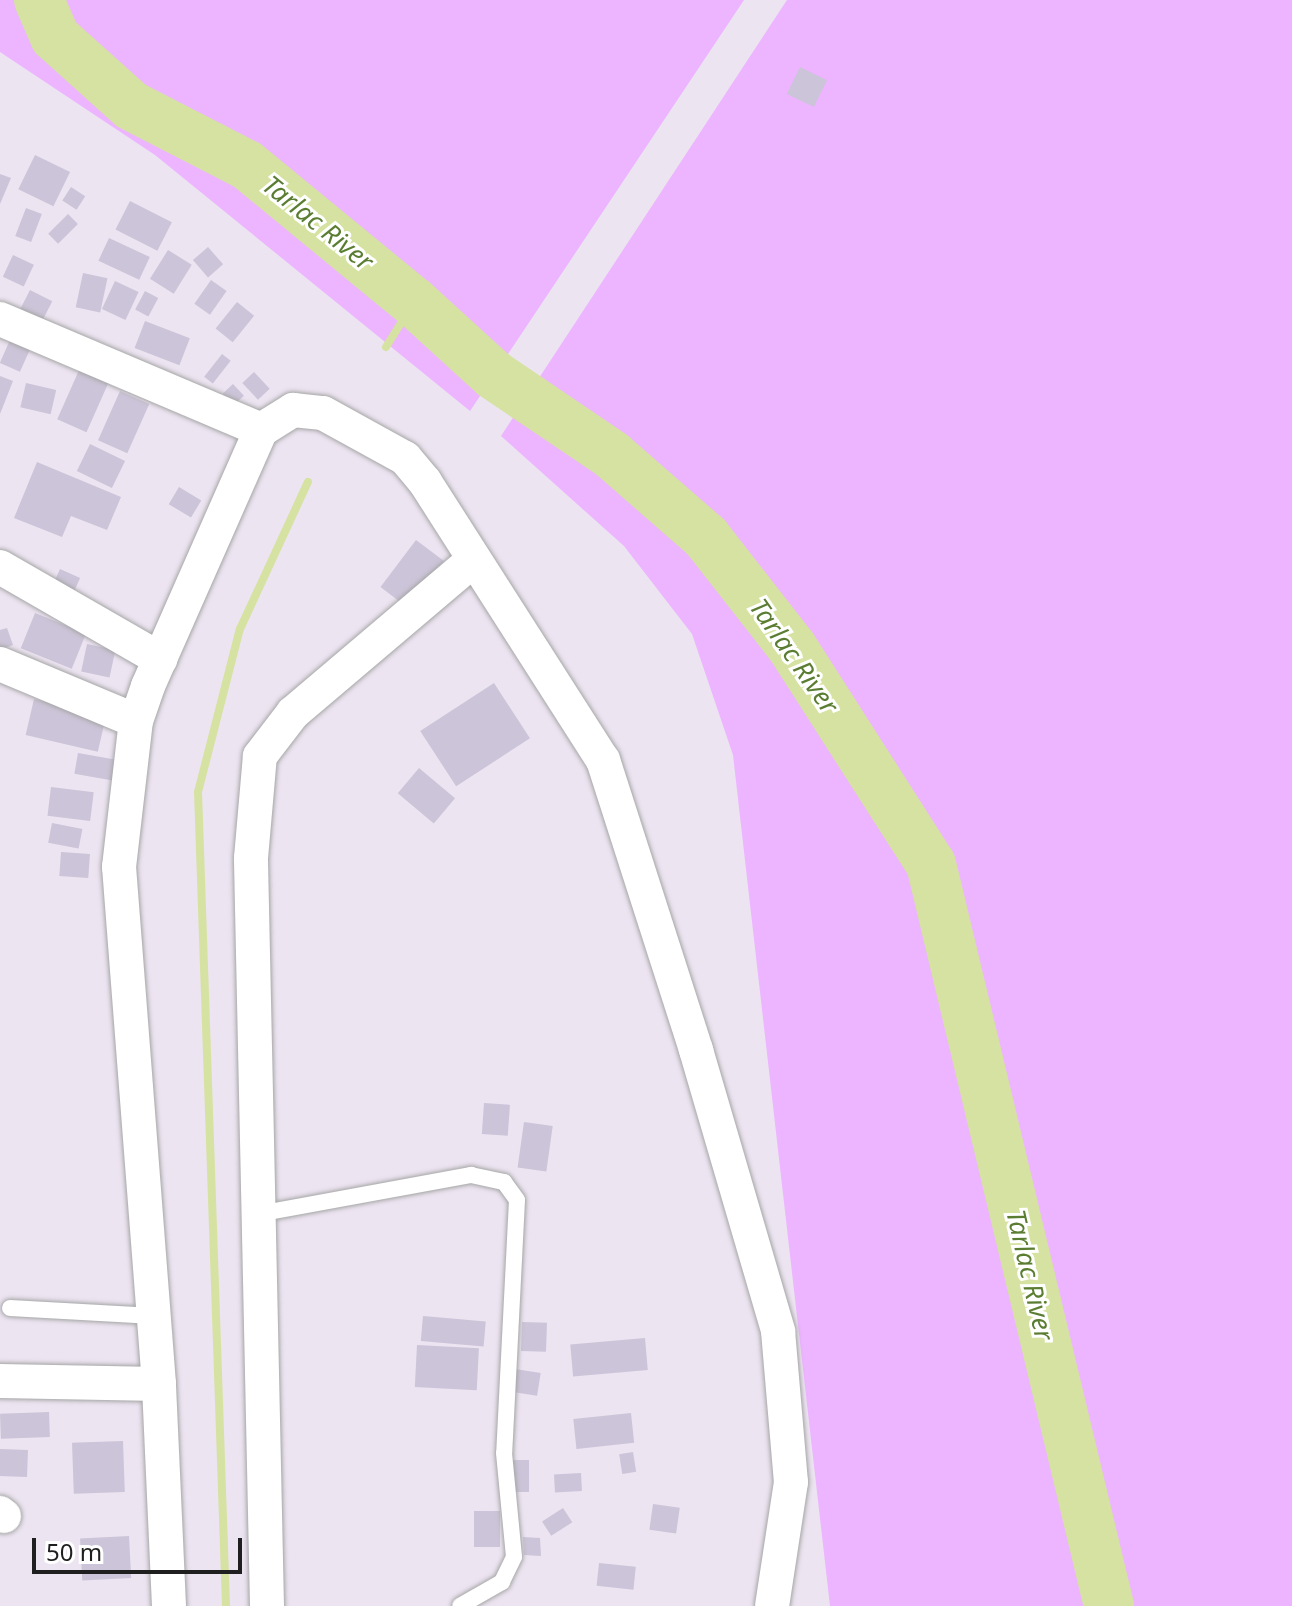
<!DOCTYPE html>
<style>
body{margin:0}
#map{position:relative;width:1292px;height:1606px;overflow:hidden;background:#ece4f1;font-family:"Noto Sans",sans-serif}
div>[style]{position:absolute}
.sand>*{inset:0;background:#edb4ff}
.stream>*{height:8px;margin:-4px;padding:0 4px;transform-origin:4px;border-radius:4px;background:#d6e2a1}
.river>*{height:50px;margin:-25px;padding:0 25px;transform-origin:25px;border-radius:25px;background:#d6e2a1}
.building>*{inset:0;background:#ccc4d8;transform-origin:0 0}
.roads{filter:drop-shadow(0 0 2px #a6a6a6) drop-shadow(0 0 2px #a6a6a6)}
.service>*{height:16px;margin:-8px;padding:0 8px;transform-origin:8px;border-radius:8px;background:#fff}
.minor>*{height:34px;margin:-17px;padding:0 17px;transform-origin:17px;border-radius:17px;background:#fff}
span{translate:-50% -50%;white-space:nowrap;text-align:center;line-height:1.15;-webkit-text-stroke:6px #fff;paint-order:stroke}
.water-label{font-size:26px;color:#5a7d32;font-style:italic}
.scale{position:absolute;left:32px;top:1538px;width:210px;height:36px;box-sizing:border-box;border:4px solid #1f1f1f;border-top:0;padding-left:10px;font-size:24px;line-height:28px;white-space:nowrap;color:#1f1f1f;-webkit-text-stroke:6px #fff;paint-order:stroke}
</style>
<div id="map">
<div class="sand">
<i style="clip-path:polygon(0 0,744px 0,470px 411px,155px 155px,0 52px)"></i>
<i style="clip-path:polygon(787px 0,1292px 0,1292px 1606px,830px 1606px,733px 755px,692px 634px,624px 546px,501px 436px)"></i>
</div>
<div class="stream">
<i style="left:386px;top:347px;width:53px;rotate:-58.1deg"></i>
<i style="left:226px;top:1606px;width:814px;rotate:-91.97deg"></i>
<i style="left:198px;top:792px;width:168px;rotate:-75.6deg"></i>
<i style="left:240px;top:629px;width:162px;rotate:-65.2deg"></i>
</div>
<div class="river">
<i style="left:39px;top:0;width:40px;rotate:66.6deg"></i>
<i style="left:55px;top:37px;width:103px;rotate:41.9deg"></i>
<i style="left:132px;top:106px;width:129px;rotate:27.2deg"></i>
<i style="left:247px;top:165px;width:216px;rotate:39.4deg"></i>
<i style="left:414px;top:302px;width:108px;rotate:42.4deg"></i>
<i style="left:494px;top:375px;width:143px;rotate:34.1deg"></i>
<i style="left:612px;top:455px;width:125px;rotate:41.1deg"></i>
<i style="left:706px;top:537px;width:140px;rotate:52deg"></i>
<i style="left:792px;top:647px;width:258px;rotate:57.4deg"></i>
<i style="left:931px;top:864px;width:763px;rotate:76.51deg"></i>
</div>
<div class="building">
<i style="left:800px;top:67px;width:30px;height:30px;rotate:26deg"></i>
<i style="left:35px;top:155px;width:39px;height:38px;rotate:26deg"></i>
<i style="clip-path:polygon(0 174px,11px 178px,0 204px)"></i>
<i style="left:71px;top:187px;width:17px;height:16px;rotate:33deg"></i>
<i style="left:130px;top:201px;width:47px;height:32px;rotate:27deg"></i>
<i style="left:26px;top:208px;width:17px;height:30px;rotate:21deg"></i>
<i style="left:68px;top:214px;width:14px;height:28px;rotate:45deg"></i>
<i style="left:109px;top:238px;width:45px;height:25px;rotate:25deg"></i>
<i style="left:208px;top:247px;width:23px;height:20px;rotate:49deg"></i>
<i style="left:168px;top:250px;width:28px;height:34px;rotate:32deg"></i>
<i style="left:13px;top:255px;width:23px;height:24px;rotate:25deg"></i>
<i style="left:83px;top:273px;width:25px;height:35px;rotate:12deg"></i>
<i style="left:211px;top:280px;width:19px;height:29px;rotate:35deg"></i>
<i style="left:115px;top:281px;width:26px;height:31px;rotate:25deg"></i>
<i style="left:30px;top:290px;width:25px;height:23px;rotate:27deg"></i>
<i style="left:145px;top:291px;width:15px;height:21px;rotate:28deg"></i>
<i style="left:237px;top:302px;width:22px;height:34px;rotate:39deg"></i>
<i style="left:145px;top:321px;width:48px;height:29px;rotate:21deg"></i>
<i style="left:10px;top:340px;width:22px;height:25px;rotate:24deg"></i>
<i style="left:222px;top:354px;width:11px;height:29px;rotate:38deg"></i>
<i style="left:80px;top:368px;width:32px;height:56px;rotate:24deg"></i>
<i style="left:254px;top:372px;width:23px;height:16px;rotate:47deg"></i>
<i style="clip-path:polygon(0 376px,13px 381px,0 414px)"></i>
<i style="left:26px;top:383px;width:31px;height:25px;rotate:13deg"></i>
<i style="left:233px;top:384px;width:16px;height:14px;rotate:47deg"></i>
<i style="left:120px;top:391px;width:32px;height:54px;rotate:24deg"></i>
<i style="left:90px;top:444px;width:39px;height:30px;rotate:26deg"></i>
<i style="clip-path:polygon(37px 462px,121px 497px,107px 530px,71px 516px,62px 537px,14px 518px)"></i>
<i style="left:179px;top:487px;width:26px;height:20px;rotate:31deg"></i>
<i style="left:416px;top:540px;width:35px;height:59px;rotate:37deg"></i>
<i style="left:60px;top:569px;width:22px;height:24px;rotate:24deg"></i>
<i style="left:35px;top:613px;width:55px;height:38px;rotate:22deg"></i>
<i style="clip-path:polygon(7px 628px,13px 645px,0 650px,0 630px)"></i>
<i style="left:87px;top:644px;width:29px;height:28px;rotate:12deg"></i>
<i style="left:494px;top:683px;width:66px;height:88px;rotate:57deg"></i>
<i style="left:34px;top:699px;width:74px;height:37px;rotate:13deg"></i>
<i style="left:78px;top:753px;width:46px;height:21px;rotate:10deg"></i>
<i style="left:419px;top:768px;width:47px;height:33px;rotate:40deg"></i>
<i style="left:51px;top:787px;width:43px;height:29px;rotate:7deg"></i>
<i style="left:52px;top:823px;width:31px;height:20px;rotate:11deg"></i>
<i style="left:61px;top:852px;width:29px;height:24px;rotate:4deg"></i>
<i style="left:484px;top:1103px;width:26px;height:31px;rotate:4deg"></i>
<i style="left:524px;top:1122px;width:29px;height:46px;rotate:8deg"></i>
<i style="left:423px;top:1316px;width:63px;height:25px;rotate:5deg"></i>
<i style="left:522px;top:1322px;width:25px;height:29px;rotate:2deg"></i>
<i style="left:645px;top:1338px;width:32px;height:75px;rotate:85deg"></i>
<i style="left:417px;top:1345px;width:62px;height:42px;rotate:3deg"></i>
<i style="left:515px;top:1369px;width:26px;height:23px;rotate:9deg"></i>
<i style="left:49px;top:1412px;width:25px;height:49px;rotate:88deg"></i>
<i style="left:631px;top:1413px;width:30px;height:58px;rotate:84deg"></i>
<i style="left:123px;top:1441px;width:51px;height:51px;rotate:88deg"></i>
<i style="left:0;top:1449px;width:28px;height:27px;rotate:2deg"></i>
<i style="left:633px;top:1452px;width:20px;height:14px;rotate:81deg"></i>
<i style="left:512px;top:1460px;width:17px;height:32px"></i>
<i style="left:581px;top:1473px;width:18px;height:27px;rotate:87deg"></i>
<i style="left:653px;top:1504px;width:27px;height:26px;rotate:8deg"></i>
<i style="left:563px;top:1508px;width:17px;height:25px;rotate:57deg"></i>
<i style="left:474px;top:1511px;width:26px;height:36px"></i>
<i style="left:129px;top:1536px;width:42px;height:49px;rotate:87deg"></i>
<i style="clip-path:polygon(523px 1537px,540px 1538px,541px 1556px,524px 1555px)"></i>
<i style="left:599px;top:1563px;width:37px;height:23px;rotate:6deg"></i>
</div>
<div class="roads">
<div class="service">
<i style="left:258px;top:1214px;width:217px;rotate:-10.4deg"></i>
<i style="left:471px;top:1175px;width:34px;rotate:12deg"></i>
<i style="left:504px;top:1182px;width:22px;rotate:54deg"></i>
<i style="left:517px;top:1200px;width:253px;rotate:92.9deg"></i>
<i style="left:504px;top:1453px;width:104px;rotate:84.5deg"></i>
<i style="left:514px;top:1557px;width:28px;rotate:116deg"></i>
<i style="left:502px;top:1582px;width:48px;rotate:150.3deg"></i>
<i style="left:10px;top:1308px;width:144px;rotate:3.2deg"></i>
</div>
<div class="minor">
<i style="left:0;top:319px;width:284px;rotate:23deg"></i>
<i style="left:0;top:567px;width:185px;rotate:29.9deg"></i>
<i style="left:0;top:664px;width:147px;rotate:22.7deg"></i>
<i style="left:0;top:1381px;width:159px;rotate:1.1deg"></i>
<i style="left:0;top:1513px;width:5px;rotate:37deg"></i>
<i style="left:169px;top:1606px;width:222px;rotate:-92.6deg"></i>
<i style="left:159px;top:1384px;width:519px;rotate:-94.42deg"></i>
<i style="left:119px;top:867px;width:147px;rotate:-83.4deg"></i>
<i style="left:136px;top:721px;width:37px;rotate:-71deg"></i>
<i style="left:148px;top:686px;width:280px;rotate:-66.2deg"></i>
<i style="left:261px;top:430px;width:38px;rotate:-32deg"></i>
<i style="left:293px;top:410px;width:30px;rotate:6deg"></i>
<i style="left:323px;top:413px;width:94px;rotate:28.8deg"></i>
<i style="left:405px;top:458px;width:31px;rotate:50deg"></i>
<i style="left:425px;top:482px;width:330px;rotate:57.4deg"></i>
<i style="left:603px;top:760px;width:305px;rotate:72.2deg"></i>
<i style="left:696px;top:1050px;width:293px;rotate:73.7deg"></i>
<i style="left:778px;top:1331px;width:152px;rotate:85.1deg"></i>
<i style="left:791px;top:1482px;width:125px;rotate:98.7deg"></i>
<i style="left:267px;top:1606px;width:748px;rotate:-91.23deg"></i>
<i style="left:251px;top:858px;width:102px;rotate:-85deg"></i>
<i style="left:260px;top:756px;width:54px;rotate:-52.5deg"></i>
<i style="left:293px;top:713px;width:235px;rotate:-40.3deg"></i>
</div>
</div>
<div class="water-label">
<span style="left:318px;top:223px;rotate:39deg">Tarlac River</span>
<span style="left:794px;top:656px;rotate:55deg">Tarlac River</span>
<span style="left:1030px;top:1275px;rotate:77deg">Tarlac River</span>
</div>
<div class="scale">50 m</div>
</div>
